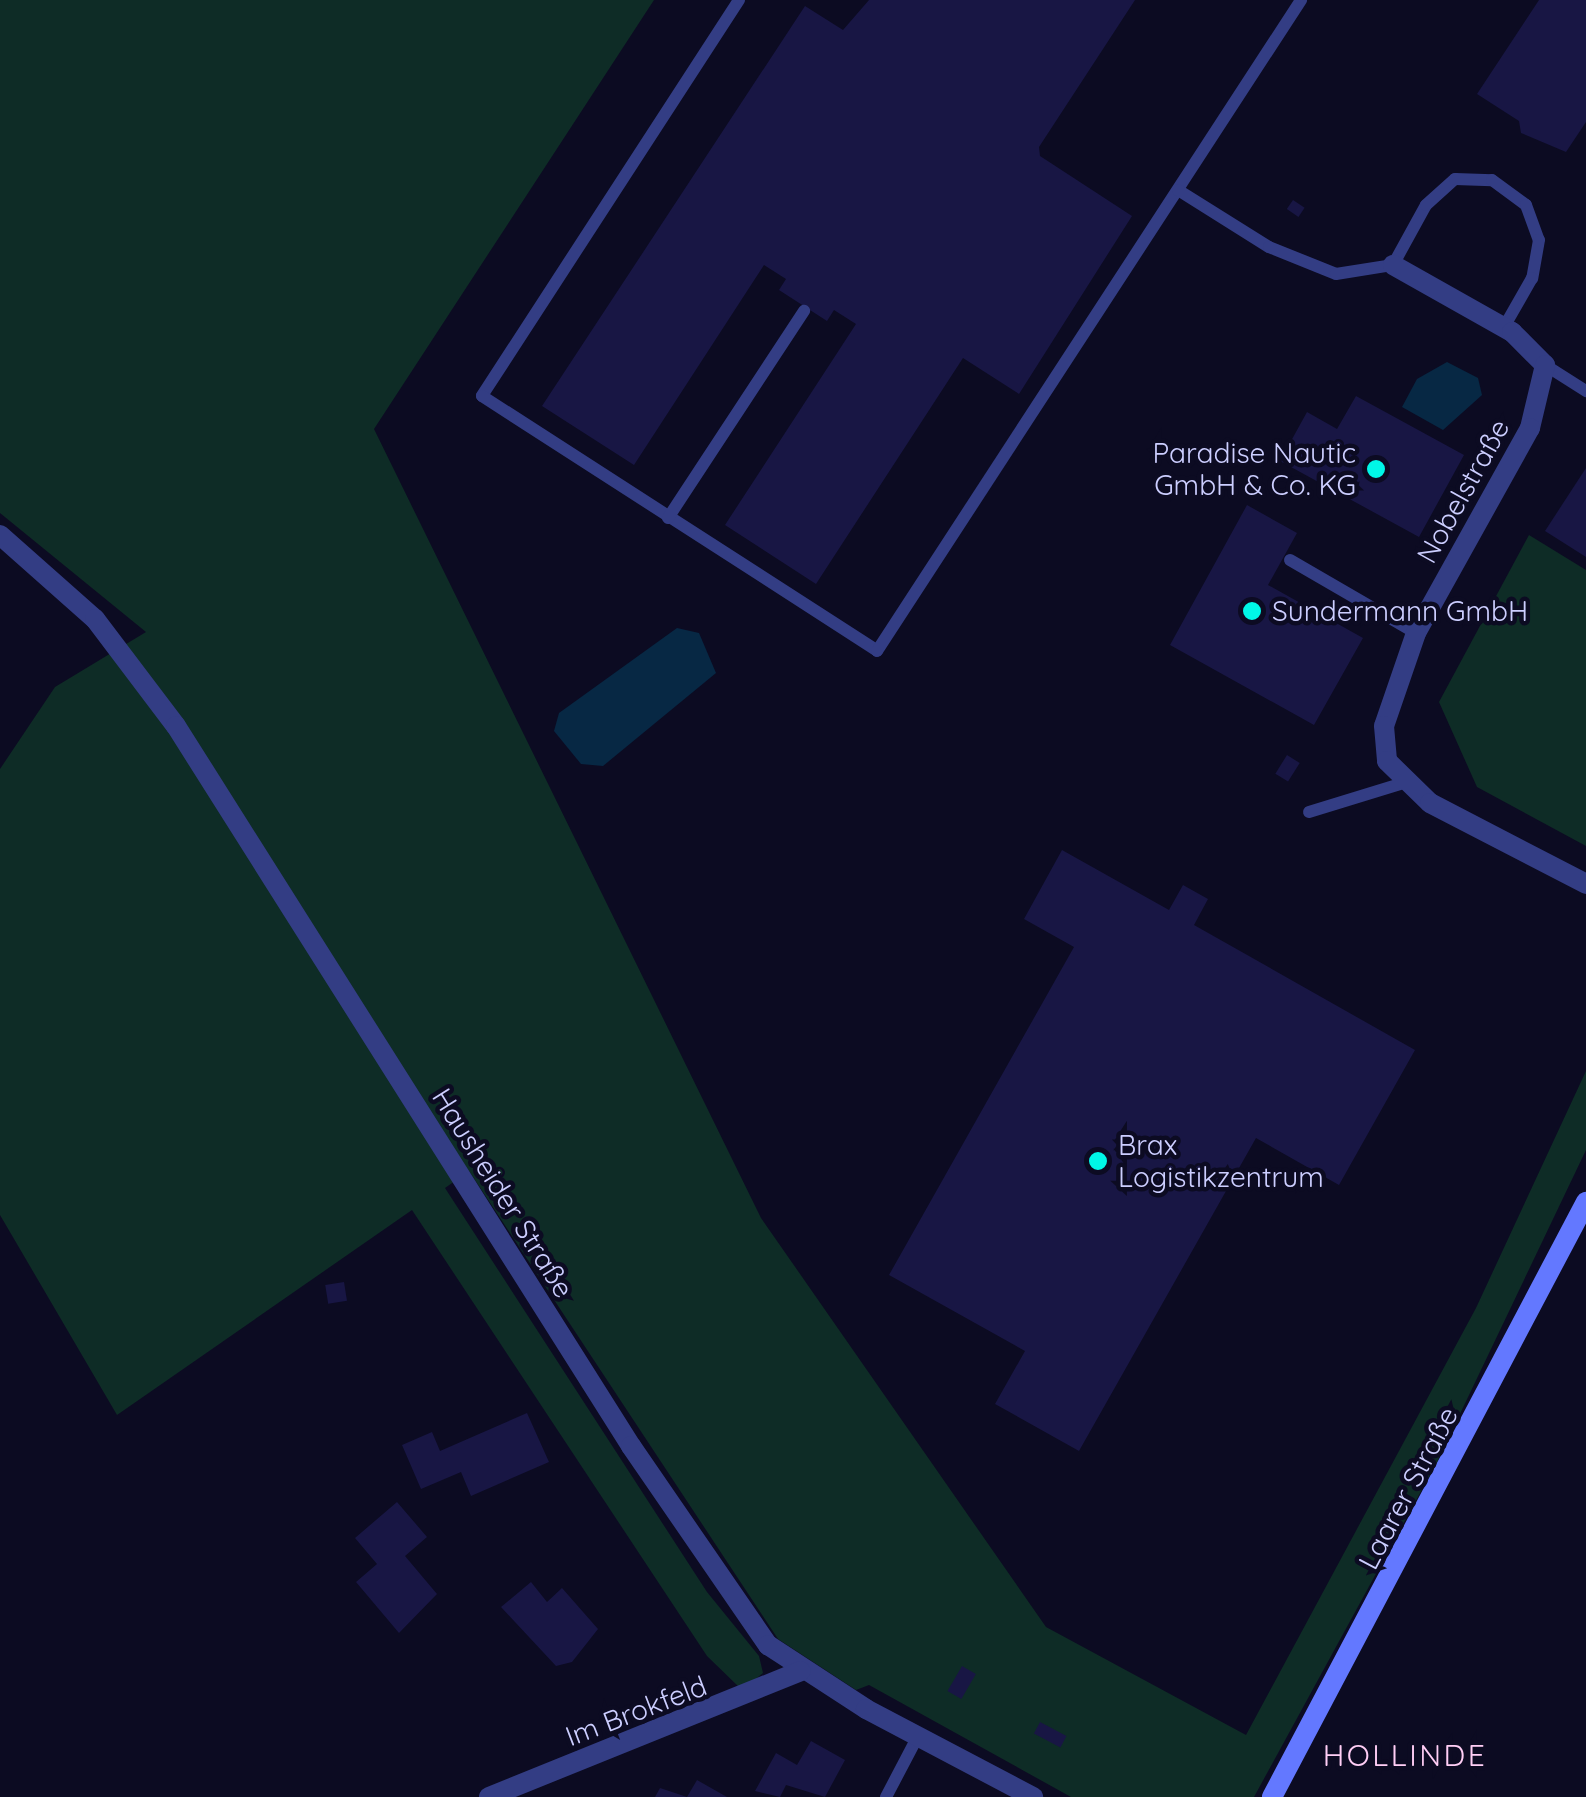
<!DOCTYPE html>
<meta charset="utf-8">
<style>
body{margin:0}
#map{position:relative;width:1586px;height:1797px;overflow:hidden;background:#0c0b22;font-family:Quicksand,sans-serif}
div>[style]{position:absolute}
.green>*{inset:0;background:#0e2c26}
.water>*{inset:0;background:#072844}
.building>*{inset:0;background:#181644;transform-origin:0 0}
.service>*{height:12px;margin:-6px;padding:0 6px;transform-origin:6px;border-radius:6px;background:#333d84}
.minor>*{height:20px;margin:-10px;padding:0 10px;transform-origin:10px;border-radius:10px;background:#333d84}
.secondary>*{height:20px;margin:-10px;padding:0 10px;transform-origin:10px;border-radius:10px;background:#6378ff}
.dots>*{width:28px;height:28px;translate:-50% -50%;box-sizing:border-box;border:5px solid #0c0b22;border-radius:50%}
span{translate:-50% -50%;white-space:nowrap;text-align:center;line-height:1.15;-webkit-text-stroke:9px #0c0b22;paint-order:stroke}
.poi-label{font-size:28px;color:#ccceff}
.right{translate:-100% -50%;text-align:right}
.left{translate:0 -50%;text-align:left}
.street-label{font-size:28px;color:#ccceff}
.neighbourhood-label{font-size:30px;color:#ffcef5;letter-spacing:2.5px}
</style>
<div id="map">
<div class="green">
<i style="clip-path:polygon(0 0,654px 0,374px 429px,761px 1218px,1046px 1627px,1246px 1735px,1476px 1308px,1586px 1071px,1586px 1150px,1437px 1462px,1254px 1797px,1071px 1797px,869px 1685px,856px 1690px,778px 1639px,469px 1171px,445px 1188px,707px 1592px,759px 1656px,763px 1673px,742px 1690px,707px 1656px,412px 1210px,117px 1415px,0 1215px,0 769px,55px 687px,146px 632px,0 513px)"></i>
<i style="clip-path:polygon(1529px 535px,1586px 570px,1586px 846px,1477px 787px,1439px 702px)"></i>
</div>
<div class="water">
<i style="clip-path:polygon(1447px 362px,1478px 378px,1482px 395px,1443px 430px,1402px 407px,1417px 379px)"></i>
<i style="clip-path:polygon(677px 628px,699px 633px,716px 673px,603px 766px,581px 764px,554px 731px,559px 713px)"></i>
</div>
<div class="building">
<i style="clip-path:polygon(869px 0,1135px 0,1039px 147px,1040px 156px,1132px 216px,1019px 394px,963px 358px,816px 584px,725px 525px,856px 324px,834px 310px,827px 321px,779px 290px,786px 279px,764px 265px,634px 465px,542px 406px,805px 6px,843px 30px)"></i>
<i style="clip-path:polygon(1539px 0,1586px 0,1586px 122px,1566px 152px,1521px 133px,1519px 121px,1477px 94px)"></i>
<i style="left:1293px;top:200px;width:14px;height:11px;rotate:34deg"></i>
<i style="clip-path:polygon(1356px 396px,1464px 455px,1419px 537px,1280px 461px,1307px 412px,1337px 429px)"></i>
<i style="clip-path:polygon(1586px 468px,1586px 557px,1545px 531px)"></i>
<i style="clip-path:polygon(1247px 505px,1297px 533px,1268px 585px,1363px 638px,1314px 725px,1170px 645px)"></i>
<i style="left:1287px;top:755px;width:15px;height:22px;rotate:32deg"></i>
<i style="clip-path:polygon(1062px 850px,1169px 910px,1183px 885px,1208px 899px,1194px 925px,1415px 1050px,1339px 1185px,1256px 1138px,1079px 1451px,995px 1404px,1025px 1351px,889px 1275px,1074px 947px,1024px 919px)"></i>
<i style="left:344px;top:1282px;width:19px;height:19px;rotate:81deg"></i>
<i style="clip-path:polygon(527px 1413px,549px 1462px,471px 1496px,461px 1472px,421px 1489px,402px 1445px,432px 1432px,440px 1451px)"></i>
<i style="clip-path:polygon(397px 1502px,427px 1537px,405px 1556px,437px 1594px,399px 1633px,356px 1582px,377px 1564px,355px 1538px)"></i>
<i style="clip-path:polygon(531px 1582px,547px 1602px,562px 1588px,598px 1629px,572px 1662px,556px 1666px,501px 1607px)"></i>
<i style="left:962px;top:1666px;width:16px;height:29px;rotate:30deg"></i>
<i style="left:1040px;top:1722px;width:30px;height:13px;rotate:28deg"></i>
<i style="clip-path:polygon(811px 1741px,845px 1760px,825px 1797px,786px 1785px,780px 1797px,755px 1791px,776px 1753px,797px 1765px)"></i>
<i style="clip-path:polygon(697px 1780px,727px 1797px,655px 1797px,660px 1788px,687px 1797px)"></i>
</div>
<div class="service">
<i style="left:739px;top:0;width:472px;rotate:123deg"></i>
<i style="left:482px;top:396px;width:470px;rotate:32.8deg"></i>
<i style="left:877px;top:651px;width:777px;rotate:-56.92deg"></i>
<i style="left:1178px;top:190px;width:107px;rotate:32.1deg"></i>
<i style="left:1269px;top:247px;width:72px;rotate:21.9deg"></i>
<i style="left:1336px;top:274px;width:58px;rotate:-9deg"></i>
<i style="left:1393px;top:265px;width:68px;rotate:-61.2deg"></i>
<i style="left:1426px;top:205px;width:39px;rotate:-42deg"></i>
<i style="left:1455px;top:179px;width:37px;rotate:2deg"></i>
<i style="left:1492px;top:180px;width:42px;rotate:36.3deg"></i>
<i style="left:1526px;top:205px;width:37px;rotate:70deg"></i>
<i style="left:1539px;top:240px;width:39px;rotate:100deg"></i>
<i style="left:1532px;top:278px;width:56px;rotate:119.7deg"></i>
<i style="left:1545px;top:365px;width:49px;rotate:32.4deg"></i>
<i style="left:668px;top:518px;width:248px;rotate:-56.7deg"></i>
<i style="left:1290px;top:560px;width:146px;rotate:30.1deg"></i>
<i style="left:1309px;top:812px;width:98px;rotate:-17.1deg"></i>
<i style="left:886px;top:1797px;width:69px;rotate:-62.3deg"></i>
</div>
<div class="minor">
<i style="left:1393px;top:265px;width:137px;rotate:29.4deg"></i>
<i style="left:1512px;top:332px;width:47px;rotate:45deg"></i>
<i style="left:1545px;top:365px;width:65px;rotate:103.4deg"></i>
<i style="left:1530px;top:428px;width:235px;rotate:119.1deg"></i>
<i style="left:1416px;top:633px;width:98px;rotate:109deg"></i>
<i style="left:1384px;top:726px;width:35px;rotate:85deg"></i>
<i style="left:1387px;top:761px;width:60px;rotate:44.3deg"></i>
<i style="left:1430px;top:803px;width:176px;rotate:27.4deg"></i>
<i style="left:0;top:535px;width:127px;rotate:41.5deg"></i>
<i style="left:95px;top:619px;width:134px;rotate:52.9deg"></i>
<i style="left:176px;top:726px;width:852px;rotate:57.71deg"></i>
<i style="left:631px;top:1446px;width:242px;rotate:55.5deg"></i>
<i style="left:768px;top:1645px;width:117px;rotate:33.1deg"></i>
<i style="left:866px;top:1709px;width:189px;rotate:27.8deg"></i>
<i style="left:489px;top:1797px;width:336px;rotate:-22deg"></i>
</div>
<div class="secondary">
<i style="left:1272px;top:1797px;width:673px;rotate:-62.18deg"></i>
</div>
<div class="dots">
<i style="left:1376px;top:469px;background:#00f7e7"></i>
<i style="left:1252px;top:611px;background:#00f7e7"></i>
<i style="left:1098px;top:1161px;background:#00f7e7"></i>
</div>
<div class="poi-label">
<span class="right" style="left:1356px;top:469px">Paradise Nautic<br>GmbH &amp; Co. KG</span>
<span class="left" style="left:1272px;top:611px">Sundermann GmbH</span>
<span class="left" style="left:1118px;top:1161px">Brax<br>Logistikzentrum</span>
</div>
<div class="street-label">
<span style="left:1463px;top:491px;rotate:-61deg">Nobelstraße</span>
<span style="left:503px;top:1193px;rotate:58deg">Hausheider Straße</span>
<span style="left:1408px;top:1488px;rotate:-62deg">Laarer Straße</span>
<span style="left:636px;top:1711px;rotate:-21deg">Im Brokfeld</span>
</div>
<div class="neighbourhood-label">
<span style="left:1405px;top:1755px">HOLLINDE</span>
</div>
</div>
